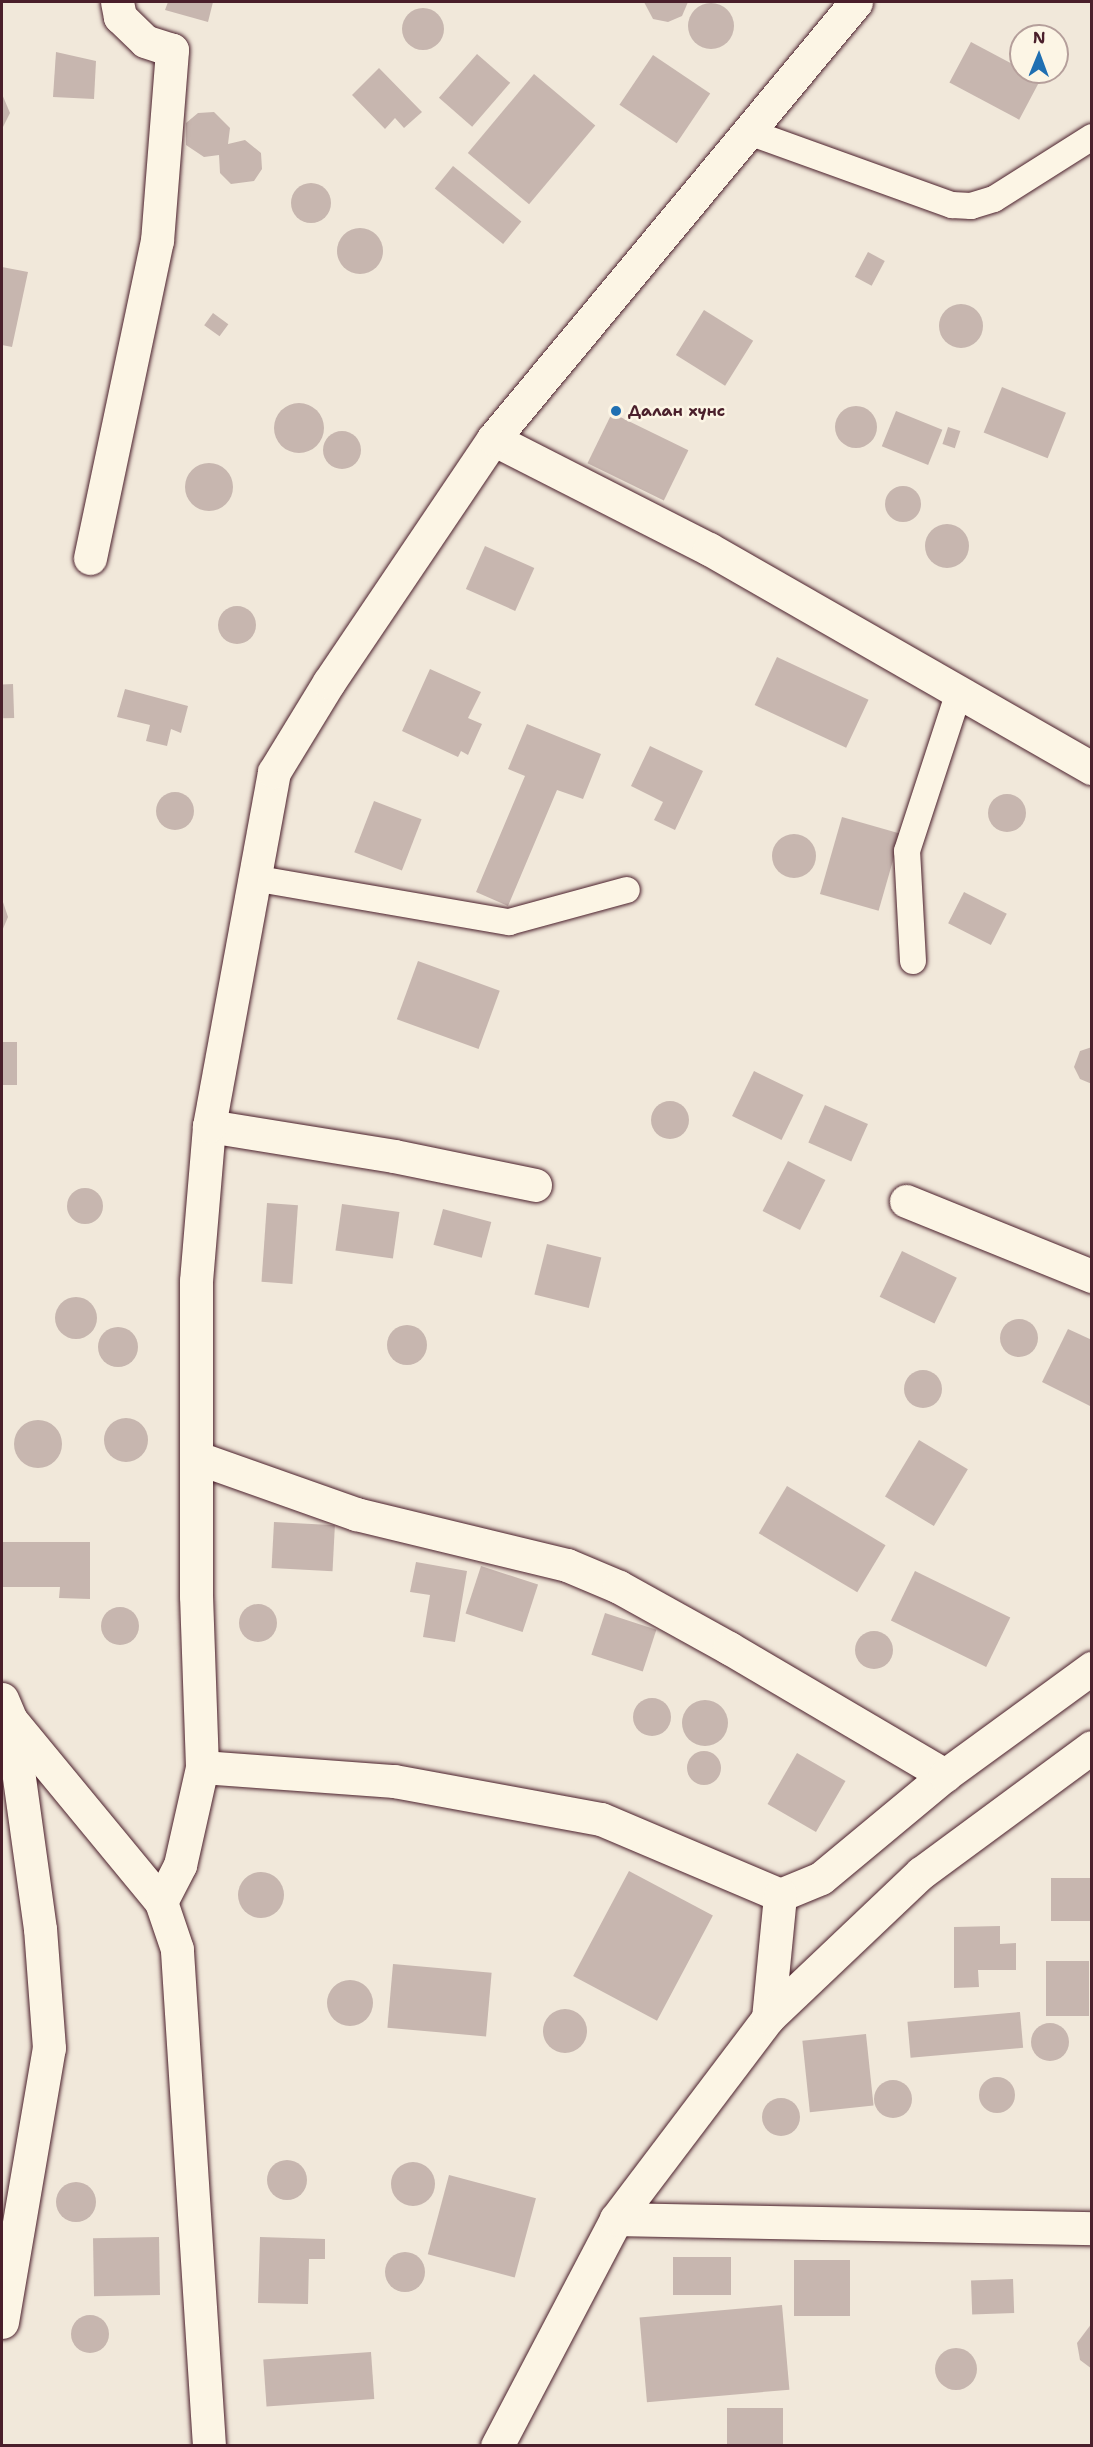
<!DOCTYPE html>
<meta charset="utf-8">
<style>
body{margin:0}
#map{position:relative;width:1093px;height:2447px;overflow:hidden;background:#f1e8da;font-family:"Shantell Sans",sans-serif}
div>[style]{position:absolute}
.building>*{inset:0;background:#c7b6af;transform-origin:0 0}
.round{border-radius:50%}
.roads{filter:drop-shadow(0 0 2px #4a1f2b) drop-shadow(0 0 2px #4a1f2b)}
.service>*{height:26px;margin:-13px;padding:0 13px;transform-origin:13px;border-radius:13px;background:#fcf5e5}
.minor>*{height:33px;margin:-16.5px;padding:0 16.5px;transform-origin:16.5px;border-radius:16.5px;background:#fcf5e5}
.tertiary>*{height:33px;margin:-16.5px;padding:0 16.5px;transform-origin:16.5px;border-radius:16.5px;background:#fcf5e5}
.dots>*{width:16px;height:16px;translate:-50% -50%;box-sizing:border-box;border:3px solid #fcf5e5;border-radius:50%}
span{translate:-50% -50%;white-space:nowrap;text-align:center;line-height:1.15;-webkit-text-stroke:5px #fcf5e5;paint-order:stroke}
.poi-label{font-size:16px;color:#4a1f2b;font-weight:700}
.left{translate:0 -50%;text-align:left}
.frame{position:absolute;inset:0;border:3px solid #4a1f2b;pointer-events:none}
.north{position:absolute;left:1009px;top:24px;width:60px;height:60px;box-sizing:border-box;background:#fcf5e5;border:2px solid #b59f9b;border-radius:50%;rotate:1deg;font-size:16px;font-weight:700;line-height:24px;text-align:center;color:#4a1f2b}
.north::after{content:'';display:block;margin:auto;width:21px;height:27px;background:#1f6fb2;clip-path:polygon(50% 0,100% 100%,50% 72%,0 100%)}
</style>
<div id="map">
<div class="building">
<i style="clip-path:polygon(168px 2px,213px 2px,208px 22px,165px 10px)"></i>
<i style="clip-path:polygon(644px 2px,688px 2px,682px 16px,668px 22px,653px 19px)"></i>
<i class="round" style="left:688px;top:3px;width:46px;height:46px"></i>
<i class="round" style="left:402px;top:8px;width:42px;height:42px"></i>
<i style="left:971px;top:42px;width:79px;height:46px;rotate:28deg"></i>
<i style="clip-path:polygon(56px 52px,96px 61px,94px 99px,53px 97px)"></i>
<i style="left:477px;top:54px;width:44px;height:58px;rotate:41deg"></i>
<i style="left:653px;top:55px;width:69px;height:60px;rotate:34deg"></i>
<i style="clip-path:polygon(379px 68px,422px 112px,404px 128px,395px 118px,385px 129px,352px 95px)"></i>
<i style="left:534px;top:74px;width:80px;height:103px;rotate:40deg"></i>
<i style="clip-path:polygon(2px 94px,10px 113px,2px 129px)"></i>
<i style="clip-path:polygon(214px 112px,230px 128px,228px 144px,245px 140px,261px 153px,262px 169px,254px 181px,231px 184px,220px 173px,219px 155px,204px 157px,186px 145px,186px 123px,198px 113px)"></i>
<i style="left:453px;top:166px;width:88px;height:29px;rotate:39deg"></i>
<i class="round" style="left:291px;top:183px;width:40px;height:40px"></i>
<i class="round" style="left:337px;top:228px;width:46px;height:46px"></i>
<i style="left:868px;top:252px;width:19px;height:28px;rotate:28deg"></i>
<i style="clip-path:polygon(2px 267px,28px 272px,12px 347px,2px 345px)"></i>
<i class="round" style="left:939px;top:304px;width:44px;height:44px"></i>
<i style="left:704px;top:310px;width:58px;height:53px;rotate:32deg"></i>
<i style="left:213px;top:313px;width:19px;height:15px;rotate:36deg"></i>
<i style="left:1002px;top:387px;width:69px;height:49px;rotate:22deg"></i>
<i class="round" style="left:274px;top:403px;width:50px;height:50px"></i>
<i class="round" style="left:835px;top:406px;width:42px;height:42px"></i>
<i style="left:896px;top:411px;width:50px;height:38px;rotate:22deg"></i>
<i style="left:612px;top:413px;width:85px;height:56px;rotate:26deg"></i>
<i style="left:948px;top:427px;width:13px;height:18px;rotate:18deg"></i>
<i class="round" style="left:323px;top:431px;width:38px;height:38px"></i>
<i class="round" style="left:185px;top:463px;width:48px;height:48px"></i>
<i class="round" style="left:885px;top:486px;width:36px;height:36px"></i>
<i class="round" style="left:925px;top:524px;width:44px;height:44px"></i>
<i style="left:485px;top:546px;width:54px;height:47px;rotate:24deg"></i>
<i class="round" style="left:218px;top:606px;width:38px;height:38px"></i>
<i style="left:777px;top:657px;width:101px;height:53px;rotate:25deg"></i>
<i style="clip-path:polygon(430px 669px,481px 692px,468px 718px,482px 724px,468px 755px,461px 751px,458px 757px,402px 731px)"></i>
<i style="left:13px;top:684px;width:34px;height:11px;rotate:88deg"></i>
<i style="clip-path:polygon(125px 689px,188px 706px,181px 733px,171px 729px,167px 746px,146px 741px,150px 725px,117px 717px)"></i>
<i style="clip-path:polygon(527px 724px,601px 754px,583px 799px,557px 790px,508px 906px,476px 892px,525px 776px,508px 769px)"></i>
<i style="clip-path:polygon(650px 746px,703px 771px,675px 830px,654px 820px,663px 802px,631px 786px)"></i>
<i class="round" style="left:156px;top:792px;width:38px;height:38px"></i>
<i class="round" style="left:988px;top:794px;width:38px;height:38px"></i>
<i style="left:374px;top:801px;width:51px;height:55px;rotate:21deg"></i>
<i style="left:842px;top:817px;width:61px;height:80px;rotate:16deg"></i>
<i class="round" style="left:772px;top:834px;width:44px;height:44px"></i>
<i style="left:964px;top:892px;width:48px;height:35px;rotate:27deg"></i>
<i style="clip-path:polygon(2px 899px,8px 917px,2px 931px)"></i>
<i style="left:418px;top:961px;width:87px;height:62px;rotate:20deg"></i>
<i style="left:2px;top:1042px;width:15px;height:43px"></i>
<i style="clip-path:polygon(1092px 1047px,1092px 1084px,1080px 1079px,1074px 1067px,1080px 1051px)"></i>
<i style="left:754px;top:1071px;width:55px;height:50px;rotate:26deg"></i>
<i class="round" style="left:651px;top:1101px;width:38px;height:38px"></i>
<i style="left:825px;top:1105px;width:47px;height:41px;rotate:24deg"></i>
<i style="left:788px;top:1161px;width:42px;height:56px;rotate:27deg"></i>
<i class="round" style="left:67px;top:1188px;width:36px;height:36px"></i>
<i style="left:267px;top:1203px;width:31px;height:79px;rotate:4deg"></i>
<i style="left:342px;top:1204px;width:58px;height:47px;rotate:8deg"></i>
<i style="left:443px;top:1209px;width:50px;height:37px;rotate:15deg"></i>
<i style="left:547px;top:1244px;width:56px;height:52px;rotate:14deg"></i>
<i style="left:902px;top:1251px;width:61px;height:51px;rotate:26deg"></i>
<i class="round" style="left:55px;top:1297px;width:42px;height:42px"></i>
<i class="round" style="left:1000px;top:1319px;width:38px;height:38px"></i>
<i class="round" style="left:387px;top:1325px;width:40px;height:40px"></i>
<i class="round" style="left:98px;top:1327px;width:40px;height:40px"></i>
<i style="clip-path:polygon(1068px 1329px,1092px 1340px,1090px 1406px,1042px 1382px)"></i>
<i class="round" style="left:904px;top:1370px;width:38px;height:38px"></i>
<i class="round" style="left:104px;top:1418px;width:44px;height:44px"></i>
<i class="round" style="left:14px;top:1420px;width:48px;height:48px"></i>
<i style="left:919px;top:1440px;width:57px;height:66px;rotate:31deg"></i>
<i style="left:787px;top:1486px;width:115px;height:55px;rotate:31deg"></i>
<i style="left:274px;top:1522px;width:61px;height:46px;rotate:3deg"></i>
<i style="clip-path:polygon(3px 1542px,90px 1542px,90px 1599px,59px 1598px,60px 1587px,3px 1587px)"></i>
<i style="clip-path:polygon(416px 1562px,467px 1571px,455px 1642px,423px 1637px,430px 1595px,410px 1592px)"></i>
<i style="left:481px;top:1566px;width:60px;height:50px;rotate:18deg"></i>
<i style="left:915px;top:1571px;width:106px;height:55px;rotate:26deg"></i>
<i class="round" style="left:239px;top:1604px;width:38px;height:38px"></i>
<i class="round" style="left:101px;top:1607px;width:38px;height:38px"></i>
<i style="left:605px;top:1613px;width:54px;height:44px;rotate:18deg"></i>
<i class="round" style="left:855px;top:1631px;width:38px;height:38px"></i>
<i class="round" style="left:633px;top:1698px;width:38px;height:38px"></i>
<i class="round" style="left:682px;top:1700px;width:46px;height:46px"></i>
<i class="round" style="left:687px;top:1751px;width:34px;height:34px"></i>
<i style="left:797px;top:1753px;width:56px;height:59px;rotate:30deg"></i>
<i style="left:629px;top:1871px;width:95px;height:119px;rotate:28deg"></i>
<i class="round" style="left:238px;top:1872px;width:46px;height:46px"></i>
<i style="left:1092px;top:1878px;width:43px;height:41px;rotate:90deg"></i>
<i style="clip-path:polygon(1000px 1926px,1000px 1944px,1016px 1943px,1016px 1970px,978px 1970px,979px 1987px,954px 1988px,954px 1927px)"></i>
<i style="left:1046px;top:1961px;width:43px;height:55px"></i>
<i style="left:393px;top:1964px;width:99px;height:64px;rotate:5deg"></i>
<i class="round" style="left:327px;top:1980px;width:46px;height:46px"></i>
<i class="round" style="left:543px;top:2009px;width:44px;height:44px"></i>
<i style="left:1020px;top:2012px;width:36px;height:113px;rotate:85deg"></i>
<i class="round" style="left:1031px;top:2023px;width:38px;height:38px"></i>
<i style="left:866px;top:2034px;width:72px;height:64px;rotate:84deg"></i>
<i class="round" style="left:979px;top:2077px;width:36px;height:36px"></i>
<i class="round" style="left:874px;top:2080px;width:38px;height:38px"></i>
<i class="round" style="left:762px;top:2098px;width:38px;height:38px"></i>
<i class="round" style="left:267px;top:2160px;width:40px;height:40px"></i>
<i class="round" style="left:391px;top:2162px;width:44px;height:44px"></i>
<i style="left:449px;top:2175px;width:90px;height:82px;rotate:15deg"></i>
<i class="round" style="left:56px;top:2182px;width:40px;height:40px"></i>
<i style="left:159px;top:2237px;width:58px;height:66px;rotate:89deg"></i>
<i style="clip-path:polygon(260px 2237px,325px 2239px,325px 2259px,309px 2259px,308px 2304px,258px 2303px)"></i>
<i class="round" style="left:385px;top:2252px;width:40px;height:40px"></i>
<i style="left:673px;top:2257px;width:58px;height:38px"></i>
<i style="left:850px;top:2260px;width:56px;height:56px;rotate:90deg"></i>
<i style="left:1013px;top:2279px;width:34px;height:42px;rotate:88deg"></i>
<i style="left:782px;top:2305px;width:85px;height:143px;rotate:85deg"></i>
<i class="round" style="left:71px;top:2315px;width:38px;height:38px"></i>
<i style="clip-path:polygon(1092px 2323px,1092px 2369px,1080px 2360px,1077px 2343px)"></i>
<i class="round" style="left:935px;top:2348px;width:42px;height:42px"></i>
<i style="left:371px;top:2352px;width:47px;height:108px;rotate:86deg"></i>
<i style="left:727px;top:2408px;width:56px;height:38px"></i>
</div>
<div class="roads">
<div class="service">
<i style="left:749px;top:132px;width:216px;rotate:19.8deg"></i>
<i style="left:952px;top:205px;width:19px;rotate:3deg"></i>
<i style="left:971px;top:206px;width:24px;rotate:-17deg"></i>
<i style="left:994px;top:199px;width:116px;rotate:-32.3deg"></i>
<i style="left:253px;top:878px;width:260px;rotate:9.8deg"></i>
<i style="left:509px;top:922px;width:122px;rotate:-15.2deg"></i>
<i style="left:913px;top:961px;width:110px;rotate:-93.1deg"></i>
<i style="left:907px;top:851px;width:164px;rotate:-71.9deg"></i>
</div>
<div class="minor">
<i style="left:493px;top:439px;width:242px;rotate:27deg"></i>
<i style="left:709px;top:549px;width:441px;rotate:29.8deg"></i>
<i style="left:90px;top:558px;width:324px;rotate:-78.1deg"></i>
<i style="left:157px;top:241px;width:192px;rotate:-85.5deg"></i>
<i style="left:172px;top:50px;width:28px;rotate:-162deg"></i>
<i style="left:145px;top:41px;width:35px;rotate:-136deg"></i>
<i style="left:120px;top:17px;width:15px;rotate:-101deg"></i>
<i style="left:209px;top:1126px;width:187px;rotate:9.2deg"></i>
<i style="left:394px;top:1156px;width:144px;rotate:11.6deg"></i>
<i style="left:906px;top:1201px;width:201px;rotate:22deg"></i>
<i style="left:198px;top:1458px;width:168px;rotate:19.5deg"></i>
<i style="left:356px;top:1514px;width:217px;rotate:13.6deg"></i>
<i style="left:567px;top:1565px;width:56px;rotate:22.9deg"></i>
<i style="left:619px;top:1587px;width:126px;rotate:29deg"></i>
<i style="left:729px;top:1648px;width:251px;rotate:30.5deg"></i>
<i style="left:2px;top:1699px;width:23px;rotate:67deg"></i>
<i style="left:11px;top:1720px;width:236px;rotate:50.5deg"></i>
<i style="left:202px;top:1767px;width:193px;rotate:4.2deg"></i>
<i style="left:394px;top:1781px;width:210px;rotate:10.4deg"></i>
<i style="left:601px;top:1819px;width:194px;rotate:23deg"></i>
<i style="left:780px;top:1895px;width:44px;rotate:-22.5deg"></i>
<i style="left:821px;top:1878px;width:161px;rotate:-39.7deg"></i>
<i style="left:945px;top:1775px;width:182px;rotate:-36.1deg"></i>
<i style="left:768px;top:2018px;width:124px;rotate:-84.4deg"></i>
<i style="left:616px;top:2219px;width:476px;rotate:1.1deg"></i>
<i style="left:2px;top:2322px;width:278px;rotate:-80.3deg"></i>
<i style="left:49px;top:2048px;width:119px;rotate:-94.3deg"></i>
<i style="left:40px;top:1929px;width:211px;rotate:-97.9deg"></i>
<i style="left:209px;top:2446px;width:498px;rotate:-93.7deg"></i>
<i style="left:177px;top:1949px;width:50px;rotate:-108.8deg"></i>
<i style="left:161px;top:1902px;width:42px;rotate:-62.8deg"></i>
<i style="left:180px;top:1865px;width:100px;rotate:-77.3deg"></i>
<i style="left:202px;top:1767px;width:171px;rotate:-92deg"></i>
<i style="left:196px;top:1596px;width:315px;rotate:-90deg"></i>
<i style="left:196px;top:1281px;width:156px;rotate:-85.2deg"></i>
<i style="left:209px;top:1126px;width:360px;rotate:-79.6deg"></i>
<i style="left:274px;top:772px;width:105px;rotate:-58.6deg"></i>
<i style="left:329px;top:682px;width:293px;rotate:-56deg"></i>
<i style="left:493px;top:439px;width:568px;rotate:-50.28deg"></i>
</div>
<div class="tertiary">
<i style="left:497px;top:2446px;width:256px;rotate:-62.3deg"></i>
<i style="left:616px;top:2219px;width:252px;rotate:-52.9deg"></i>
<i style="left:768px;top:2018px;width:211px;rotate:-43.5deg"></i>
<i style="left:921px;top:1873px;width:212px;rotate:-36.4deg"></i>
</div>
</div>
<div class="dots">
<i style="left:616px;top:411px;background:#1f6fb2"></i>
</div>
<div class="poi-label">
<span class="left" style="left:628px;top:411px">Далан хүнс</span>
</div>
<div class="frame"></div>
<div class="north">N</div>
</div>
